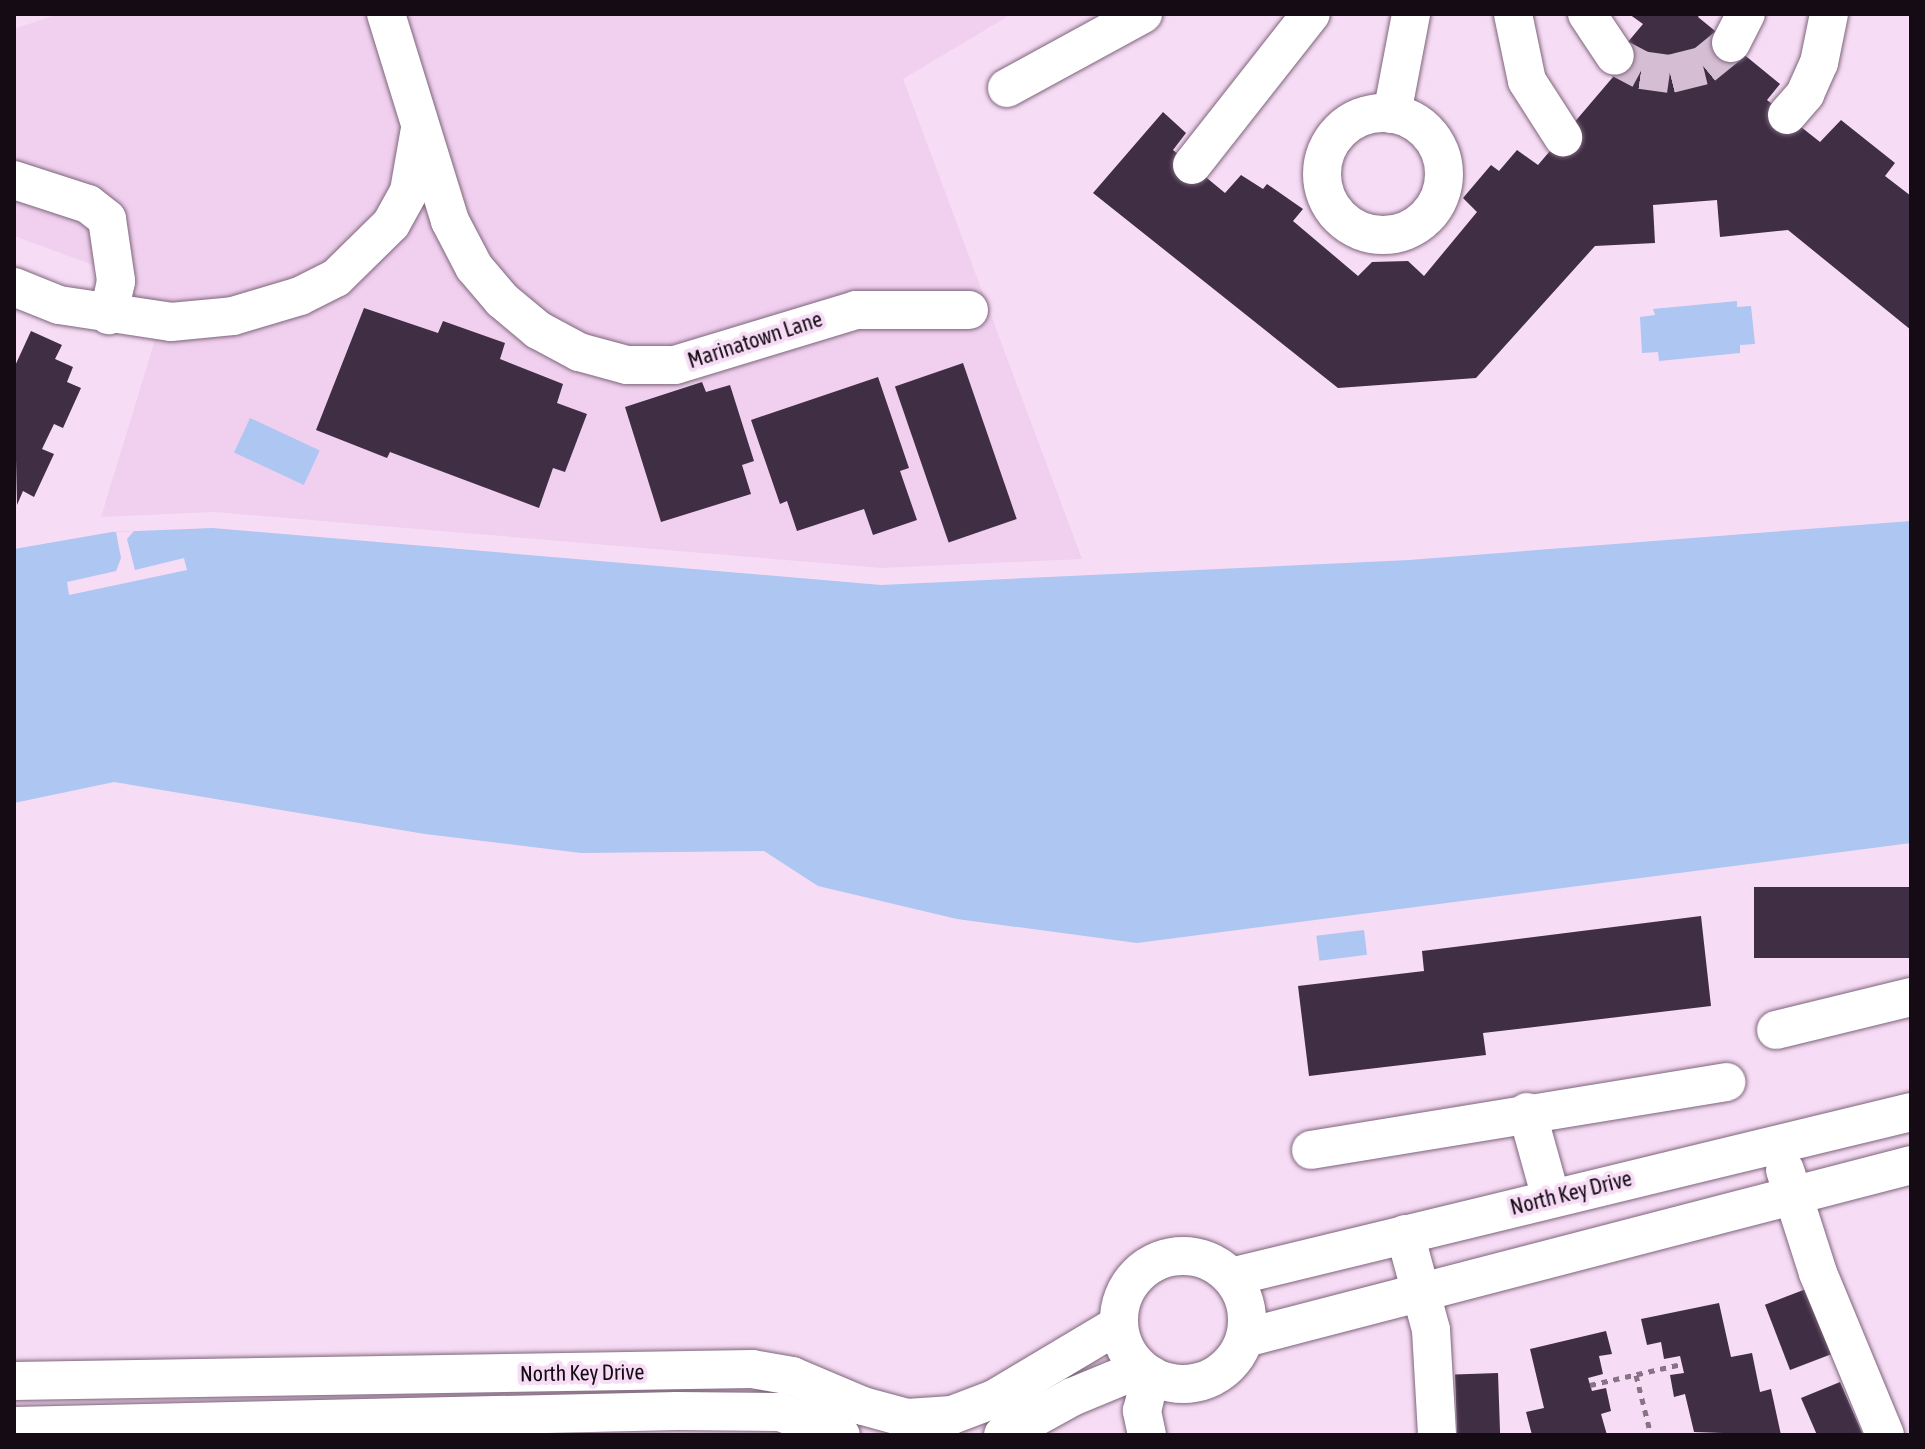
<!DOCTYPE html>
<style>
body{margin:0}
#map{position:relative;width:1925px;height:1449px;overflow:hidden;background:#f7dcf5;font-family:"Asap Condensed",sans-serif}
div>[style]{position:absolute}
.built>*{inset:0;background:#f1d0ef}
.water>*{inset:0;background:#adc6f2;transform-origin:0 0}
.pier>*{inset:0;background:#f7dcf5}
.building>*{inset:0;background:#3f2e44;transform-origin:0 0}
.minor-tunnel>*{height:38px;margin-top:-19px;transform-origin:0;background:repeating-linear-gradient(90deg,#d5bdd3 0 38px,transparent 0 57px)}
.path>*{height:5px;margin-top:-2.5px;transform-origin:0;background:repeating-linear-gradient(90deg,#867485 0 6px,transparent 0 12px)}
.roads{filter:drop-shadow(0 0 2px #7d657b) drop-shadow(0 0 2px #7d657b)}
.minor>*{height:38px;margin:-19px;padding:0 19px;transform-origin:19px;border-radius:19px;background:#fff}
.minor>.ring{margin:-19px;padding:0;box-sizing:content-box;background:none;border:38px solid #fff;border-radius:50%}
span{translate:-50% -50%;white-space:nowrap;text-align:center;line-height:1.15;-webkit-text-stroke:8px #f7dcf5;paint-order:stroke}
.street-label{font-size:22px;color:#140b14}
.frame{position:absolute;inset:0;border:16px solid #140b14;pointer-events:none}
</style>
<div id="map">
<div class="built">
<i style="clip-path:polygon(59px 14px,1012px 14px,903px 79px,1082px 559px,881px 568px,214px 512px,101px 517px,154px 343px,115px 273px,14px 236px,14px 29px)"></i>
</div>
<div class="water">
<i style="clip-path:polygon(1737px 301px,1737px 307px,1751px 306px,1755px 344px,1740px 345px,1740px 353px,1659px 361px,1658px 352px,1642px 353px,1640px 317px,1655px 315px,1653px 309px)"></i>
<i style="left:250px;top:418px;width:77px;height:38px;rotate:25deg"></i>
<i style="clip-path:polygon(1911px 521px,1911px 843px,1137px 943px,957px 919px,818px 886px,764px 851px,581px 853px,425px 834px,114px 782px,14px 803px,14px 549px,112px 532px,213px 528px,881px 585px,1409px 560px)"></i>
<i style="left:1364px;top:930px;width:25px;height:48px;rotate:83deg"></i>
</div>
<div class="pier">
<i style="clip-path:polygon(134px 531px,127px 539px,135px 570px,184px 558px,187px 570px,69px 595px,67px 582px,116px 571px,121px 558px,116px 532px)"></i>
</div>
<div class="building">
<i style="clip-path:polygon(1629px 14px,1700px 14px,1698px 17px,1780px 84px,1767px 100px,1820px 142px,1841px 120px,1895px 163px,1885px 176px,1911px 196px,1911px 330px,1788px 230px,1720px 237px,1717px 200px,1653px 205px,1655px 243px,1595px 246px,1476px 378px,1338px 388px,1093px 193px,1163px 112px,1186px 133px,1173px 150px,1225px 193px,1241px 175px,1263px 189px,1267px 184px,1303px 209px,1293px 221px,1358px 276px,1372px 262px,1408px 261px,1424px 276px,1477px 212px,1463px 198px,1491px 165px,1499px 171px,1517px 150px,1538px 165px,1613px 77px,1606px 68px,1643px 24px)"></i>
<i style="clip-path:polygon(364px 308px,438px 333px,443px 321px,505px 343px,500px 359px,563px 384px,557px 403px,587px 414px,565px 472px,553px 468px,539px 508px,390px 452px,387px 458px,316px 430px)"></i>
<i style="clip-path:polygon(31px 331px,62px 345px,55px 359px,73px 367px,67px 382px,81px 388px,63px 428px,54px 424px,42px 449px,54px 454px,34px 497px,23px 491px,17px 505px,14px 368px)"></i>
<i style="left:963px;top:363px;width:165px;height:72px;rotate:71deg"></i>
<i style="clip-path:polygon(878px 377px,909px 468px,900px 471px,917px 520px,873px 535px,864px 509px,797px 531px,787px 501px,780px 504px,751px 420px)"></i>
<i style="clip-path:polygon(702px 382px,706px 392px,730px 385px,754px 461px,742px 465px,751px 494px,661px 522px,625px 407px)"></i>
<i style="left:1911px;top:887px;width:71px;height:157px;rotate:90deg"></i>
<i style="clip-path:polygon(1701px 916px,1711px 1006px,1483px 1033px,1486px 1055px,1309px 1076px,1298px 986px,1424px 971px,1422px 951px)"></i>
<i style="left:1806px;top:1289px;width:70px;height:44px;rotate:69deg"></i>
<i style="clip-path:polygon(1719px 1303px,1731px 1357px,1752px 1353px,1760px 1392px,1771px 1389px,1781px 1435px,1694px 1432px,1685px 1394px,1674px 1397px,1670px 1375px,1684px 1373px,1680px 1356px,1664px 1359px,1661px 1342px,1647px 1345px,1641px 1319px)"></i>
<i style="clip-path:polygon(1606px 1331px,1612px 1354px,1599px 1356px,1603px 1374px,1588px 1378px,1592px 1391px,1606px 1388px,1611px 1411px,1601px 1414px,1607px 1435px,1532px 1435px,1526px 1412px,1544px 1408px,1530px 1349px)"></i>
<i style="left:1498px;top:1373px;width:62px;height:43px;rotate:88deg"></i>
<i style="clip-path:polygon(1840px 1382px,1863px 1435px,1817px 1435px,1801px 1398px)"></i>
</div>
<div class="minor-tunnel">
<i style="left:1615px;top:56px;width:30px;rotate:28deg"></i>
<i style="left:1641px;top:70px;width:29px;rotate:8deg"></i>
<i style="left:1670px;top:74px;width:34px;rotate:-14deg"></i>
<i style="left:1703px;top:66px;width:36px;rotate:-39deg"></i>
</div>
<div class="path">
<i style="left:1636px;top:1375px;width:62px;rotate:76deg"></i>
<i style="left:1590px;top:1385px;width:94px;rotate:-12.9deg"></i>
</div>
<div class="roads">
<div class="minor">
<i style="left:386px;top:14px;width:217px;rotate:72.8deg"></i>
<i style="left:450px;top:221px;width:52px;rotate:62.4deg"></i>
<i style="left:474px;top:267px;width:43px;rotate:49.7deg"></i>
<i style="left:502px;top:300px;width:47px;rotate:39.8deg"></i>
<i style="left:538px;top:330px;width:47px;rotate:28.2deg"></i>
<i style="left:579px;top:352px;width:50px;rotate:15.2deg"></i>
<i style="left:627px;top:365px;width:48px"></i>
<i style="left:675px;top:365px;width:189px;rotate:-16.9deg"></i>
<i style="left:856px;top:310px;width:113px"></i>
<i style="left:1513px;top:14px;width:68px;rotate:78.2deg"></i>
<i style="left:1527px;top:81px;width:67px;rotate:57.3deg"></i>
<i style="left:1587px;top:14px;width:50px;rotate:56.3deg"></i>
<i style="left:1731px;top:43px;width:33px;rotate:-63deg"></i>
<i style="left:1007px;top:88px;width:155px;rotate:-28.6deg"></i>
<i class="ring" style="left:1322px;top:113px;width:84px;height:84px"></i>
<i style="left:1392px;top:114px;width:102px;rotate:-79.2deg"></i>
<i style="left:1787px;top:115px;width:28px;rotate:-49deg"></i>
<i style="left:1805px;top:94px;width:34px;rotate:-66deg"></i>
<i style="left:1819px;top:63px;width:50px;rotate:-78.5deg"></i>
<i style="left:1192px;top:165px;width:192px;rotate:-51.8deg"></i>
<i style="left:14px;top:180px;width:78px;rotate:18deg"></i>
<i style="left:88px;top:204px;width:24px;rotate:38deg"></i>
<i style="left:107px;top:219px;width:63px;rotate:81.7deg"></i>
<i style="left:116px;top:281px;width:35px;rotate:102deg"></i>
<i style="left:14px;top:287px;width:48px;rotate:21.8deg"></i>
<i style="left:59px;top:305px;width:113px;rotate:8.6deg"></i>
<i style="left:171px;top:322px;width:62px;rotate:-5.5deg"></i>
<i style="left:233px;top:316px;width:70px;rotate:-16.6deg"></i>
<i style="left:300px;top:296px;width:40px;rotate:-26.6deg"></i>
<i style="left:336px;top:278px;width:77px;rotate:-44.5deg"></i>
<i style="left:391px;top:224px;width:38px;rotate:-61deg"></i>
<i style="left:409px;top:191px;width:58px;rotate:-80deg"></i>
<i style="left:1776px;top:1030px;width:139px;rotate:-13.7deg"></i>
<i style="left:1527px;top:1112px;width:89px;rotate:74.4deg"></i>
<i style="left:1311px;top:1150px;width:421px;rotate:-9.3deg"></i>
<i style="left:1785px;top:1170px;width:108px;rotate:72.2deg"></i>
<i style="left:1818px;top:1273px;width:175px;rotate:67.5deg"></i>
<i style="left:1405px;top:1234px;width:99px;rotate:74.8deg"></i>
<i style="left:1431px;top:1330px;width:105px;rotate:86.7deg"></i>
<i class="ring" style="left:1119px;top:1256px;width:90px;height:90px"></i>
<i style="left:1231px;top:1277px;width:700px;rotate:-13.64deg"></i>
<i style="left:1245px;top:1338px;width:688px;rotate:-14.56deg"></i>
<i style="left:14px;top:1381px;width:738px;rotate:-0.93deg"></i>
<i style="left:752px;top:1369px;width:41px;rotate:9.9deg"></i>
<i style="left:792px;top:1376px;width:77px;rotate:22.9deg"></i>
<i style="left:863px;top:1406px;width:46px;rotate:15.3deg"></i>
<i style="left:907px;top:1418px;width:45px;rotate:-3.8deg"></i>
<i style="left:952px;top:1415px;width:45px;rotate:-20.9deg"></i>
<i style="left:994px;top:1399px;width:144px;rotate:-30.8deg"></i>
<i style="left:14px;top:1426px;width:663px;rotate:-1.3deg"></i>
<i style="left:677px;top:1411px;width:103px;rotate:0.6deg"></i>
<i style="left:780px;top:1412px;width:65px;rotate:20.7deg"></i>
<i style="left:1003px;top:1435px;width:79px;rotate:-28.8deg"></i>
<i style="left:1072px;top:1397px;width:74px;rotate:-22.4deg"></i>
<i style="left:1147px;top:1435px;width:25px;rotate:-102deg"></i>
<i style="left:1142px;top:1411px;width:37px;rotate:-76deg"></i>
</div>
</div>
<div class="street-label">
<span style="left:755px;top:340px;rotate:-18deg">Marinatown Lane</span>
<span style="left:1571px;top:1193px;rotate:-14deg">North Key Drive</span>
<span style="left:582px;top:1373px;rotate:-1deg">North Key Drive</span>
</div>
<div class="frame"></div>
</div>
